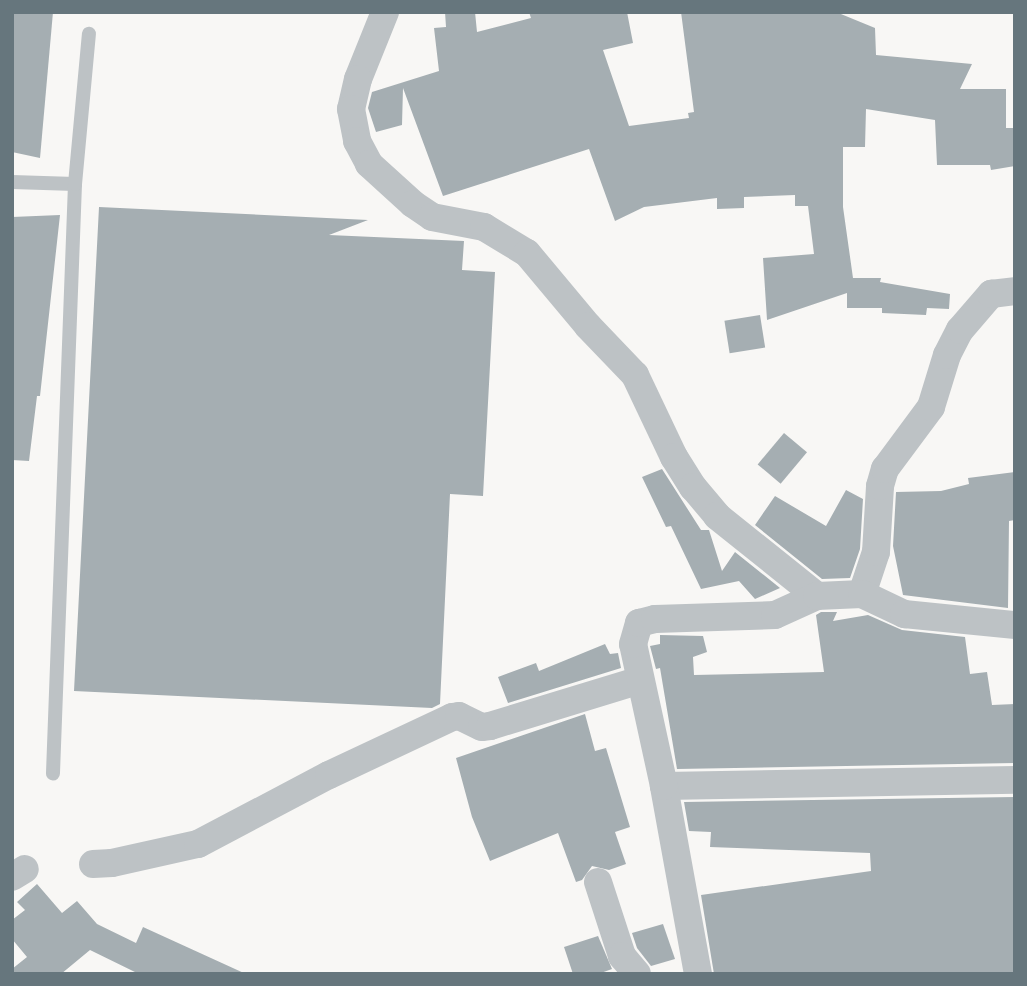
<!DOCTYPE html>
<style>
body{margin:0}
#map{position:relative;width:1027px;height:986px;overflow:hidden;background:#f8f7f5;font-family:Inter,sans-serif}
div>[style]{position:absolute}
.building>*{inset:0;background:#a5aeb2;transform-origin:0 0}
.service>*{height:14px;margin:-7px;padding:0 7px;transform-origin:7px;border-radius:7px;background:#bdc2c5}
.minor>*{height:28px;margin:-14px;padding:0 14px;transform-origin:14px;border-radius:14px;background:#bdc2c5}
span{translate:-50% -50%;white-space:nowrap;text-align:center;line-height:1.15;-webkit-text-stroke:7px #fff;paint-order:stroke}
.frame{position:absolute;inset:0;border:14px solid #66767d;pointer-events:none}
</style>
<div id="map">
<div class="building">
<i style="clip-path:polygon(12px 12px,53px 12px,40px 158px,12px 152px)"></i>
<i style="clip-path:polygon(445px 12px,475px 12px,477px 32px,531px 18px,529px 12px,627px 12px,633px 43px,603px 50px,629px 126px,689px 118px,688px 113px,694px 112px,681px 12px,836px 12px,875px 28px,876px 55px,972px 64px,960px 89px,1006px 89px,1006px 128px,1015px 128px,1015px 166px,991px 170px,990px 165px,937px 165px,935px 120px,866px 109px,865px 147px,843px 147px,843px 207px,853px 278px,881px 278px,880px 282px,950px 294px,949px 309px,927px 308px,926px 315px,882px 313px,882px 308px,847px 308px,847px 293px,767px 320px,763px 258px,814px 254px,808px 206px,795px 206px,795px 195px,744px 197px,744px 208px,717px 209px,717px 198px,644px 207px,615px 221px,589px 149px,443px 196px,403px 88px,402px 125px,376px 132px,368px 108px,372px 92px,439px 71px,434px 28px,446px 27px)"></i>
<i style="clip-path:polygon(99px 207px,368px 220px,329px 235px,464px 241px,462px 270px,495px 272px,483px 496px,450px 494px,440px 704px,432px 708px,74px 691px)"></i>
<i style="clip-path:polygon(60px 215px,40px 396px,37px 396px,29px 461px,12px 460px,12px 217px)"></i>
<i style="left:760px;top:315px;width:33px;height:36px;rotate:81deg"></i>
<i style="left:784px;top:433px;width:30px;height:41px;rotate:40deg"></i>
<i style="clip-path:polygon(662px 469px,701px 530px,709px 530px,722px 571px,735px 552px,780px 588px,755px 599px,739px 581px,701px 589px,671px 526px,666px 527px,642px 477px)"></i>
<i style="clip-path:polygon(1015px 472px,1015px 520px,1009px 521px,1008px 608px,903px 595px,893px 546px,896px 492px,941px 491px,969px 484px,968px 478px)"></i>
<i style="clip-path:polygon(846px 490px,863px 499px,860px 549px,850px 578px,822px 579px,755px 525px,775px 496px,826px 526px)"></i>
<i style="clip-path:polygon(821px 612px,837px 612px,833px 621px,868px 615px,902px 630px,965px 637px,970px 674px,987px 672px,992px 705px,1015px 704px,1015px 763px,677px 769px,660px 668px,656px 669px,650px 646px,660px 644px,660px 635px,703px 636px,707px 652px,693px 657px,694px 675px,824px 672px,816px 615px)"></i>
<i style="clip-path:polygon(605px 644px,610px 654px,618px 653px,621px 668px,508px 703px,498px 677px,536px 663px,539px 671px)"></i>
<i style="clip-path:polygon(585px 714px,595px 751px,606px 748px,630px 827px,615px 832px,626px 864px,609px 870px,592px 866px,582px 880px,576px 882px,558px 833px,490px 861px,472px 817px,456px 758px)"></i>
<i style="clip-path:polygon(1015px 797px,1015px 974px,714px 974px,701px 895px,871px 871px,870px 853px,710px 847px,711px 832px,689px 831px,684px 802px)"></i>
<i style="clip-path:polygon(37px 884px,62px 913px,77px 901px,97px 924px,136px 943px,143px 927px,246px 974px,139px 974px,90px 950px,61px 974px,12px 974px,12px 969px,27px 957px,12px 939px,12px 920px,25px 910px,17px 902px)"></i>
<i style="clip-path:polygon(663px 924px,675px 959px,651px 966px,637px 948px,632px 933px)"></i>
<i style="clip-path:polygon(598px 936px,612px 969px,598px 974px,573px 974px,564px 947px)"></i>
</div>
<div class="service">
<i style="left:12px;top:182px;width:63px;rotate:1.8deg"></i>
<i style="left:75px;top:184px;width:590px;rotate:92.14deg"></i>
<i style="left:75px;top:184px;width:151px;rotate:-84.7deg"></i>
</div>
<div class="minor">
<i style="left:385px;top:12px;width:72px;rotate:111.9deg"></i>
<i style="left:358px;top:79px;width:31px;rotate:103deg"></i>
<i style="left:351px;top:109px;width:33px;rotate:79deg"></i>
<i style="left:357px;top:141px;width:26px;rotate:62deg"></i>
<i style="left:369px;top:164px;width:59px;rotate:42.3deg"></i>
<i style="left:413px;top:204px;width:23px;rotate:34deg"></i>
<i style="left:432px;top:217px;width:53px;rotate:10.9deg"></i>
<i style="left:484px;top:227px;width:50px;rotate:31.2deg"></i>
<i style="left:527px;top:253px;width:95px;rotate:50.1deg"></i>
<i style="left:588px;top:326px;width:68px;rotate:46.2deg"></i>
<i style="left:635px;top:375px;width:91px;rotate:64.6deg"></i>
<i style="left:674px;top:457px;width:36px;rotate:58deg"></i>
<i style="left:693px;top:487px;width:38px;rotate:50deg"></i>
<i style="left:717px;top:516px;width:128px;rotate:38.7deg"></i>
<i style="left:862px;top:594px;width:44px;rotate:-71.6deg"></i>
<i style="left:876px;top:552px;width:66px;rotate:-86.5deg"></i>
<i style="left:880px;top:486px;width:18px;rotate:-74deg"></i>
<i style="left:885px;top:469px;width:77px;rotate:-53.4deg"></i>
<i style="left:931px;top:407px;width:54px;rotate:-72.9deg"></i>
<i style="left:947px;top:355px;width:28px;rotate:-63deg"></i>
<i style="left:960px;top:330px;width:48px;rotate:-49.3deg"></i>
<i style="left:991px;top:294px;width:24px;rotate:-7deg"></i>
<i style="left:664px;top:786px;width:351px;rotate:-1deg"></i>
<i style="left:93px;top:864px;width:19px;rotate:-3deg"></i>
<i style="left:112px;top:863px;width:88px;rotate:-12.5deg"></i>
<i style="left:198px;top:844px;width:148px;rotate:-27.8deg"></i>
<i style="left:329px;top:775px;width:136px;rotate:-25.2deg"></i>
<i style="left:452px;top:717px;width:7px;rotate:-8deg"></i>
<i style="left:459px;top:716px;width:25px;rotate:26deg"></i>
<i style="left:482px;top:727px;width:8px;rotate:-7deg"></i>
<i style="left:490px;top:726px;width:157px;rotate:-17deg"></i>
<i style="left:12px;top:877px;width:15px;rotate:-32deg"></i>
<i style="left:598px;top:882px;width:78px;rotate:72deg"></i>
<i style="left:622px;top:956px;width:23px;rotate:50deg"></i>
<i style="left:698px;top:974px;width:191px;rotate:-100.3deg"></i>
<i style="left:664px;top:786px;width:145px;rotate:-102.3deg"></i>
<i style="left:633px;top:644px;width:22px;rotate:-74deg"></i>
<i style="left:639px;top:623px;width:16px;rotate:-14deg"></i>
<i style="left:655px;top:619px;width:120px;rotate:-1.9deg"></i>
<i style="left:775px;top:615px;width:46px;rotate:-24.3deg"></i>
<i style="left:817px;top:596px;width:45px;rotate:-2.5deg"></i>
<i style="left:862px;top:594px;width:47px;rotate:25.5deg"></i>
<i style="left:904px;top:614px;width:112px;rotate:5.7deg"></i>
</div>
<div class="frame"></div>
</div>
